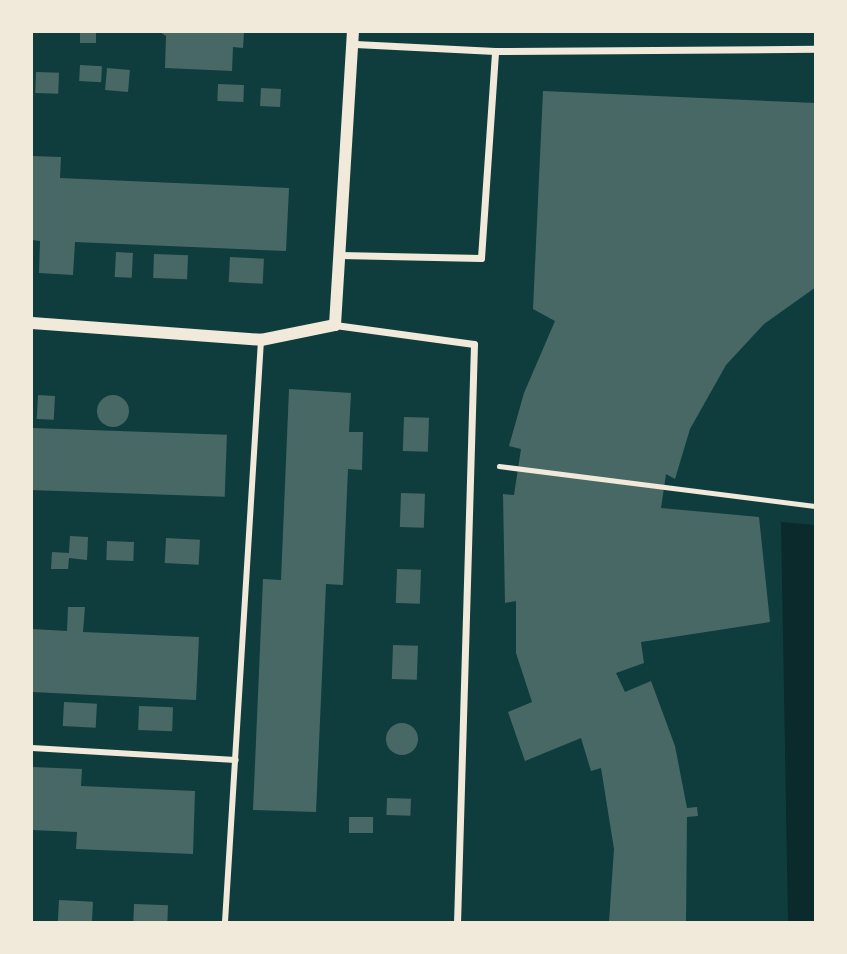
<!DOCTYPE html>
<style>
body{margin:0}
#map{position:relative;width:847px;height:954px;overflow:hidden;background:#0f3d3e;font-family:"PT Sans Narrow",sans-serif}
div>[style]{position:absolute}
.water>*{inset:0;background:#0a2a2b}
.building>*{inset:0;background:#486865;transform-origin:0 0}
.round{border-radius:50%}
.path>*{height:4.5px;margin:-2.25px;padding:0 2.25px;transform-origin:2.25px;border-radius:2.25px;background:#f1e9da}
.pedestrian>*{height:6px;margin:-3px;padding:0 3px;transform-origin:3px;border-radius:3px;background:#f1e9da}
.minor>*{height:7px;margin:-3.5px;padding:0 3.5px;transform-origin:3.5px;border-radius:3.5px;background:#f1e9da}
.tertiary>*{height:12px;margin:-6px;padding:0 6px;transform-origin:6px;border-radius:6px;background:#f1e9da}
span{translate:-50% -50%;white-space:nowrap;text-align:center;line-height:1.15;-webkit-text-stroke:6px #f1e9da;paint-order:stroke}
.frame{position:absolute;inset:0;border:33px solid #f1e9da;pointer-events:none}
</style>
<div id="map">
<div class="water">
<i style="clip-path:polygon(781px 522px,815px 525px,815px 922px,788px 922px)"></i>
</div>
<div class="building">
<i style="left:80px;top:32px;width:16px;height:11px"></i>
<i style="clip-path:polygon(160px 32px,244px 32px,243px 48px,233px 47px,232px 71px,165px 68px,166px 36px)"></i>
<i style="left:80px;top:65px;width:22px;height:16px;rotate:3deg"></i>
<i style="left:107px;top:68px;width:23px;height:22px;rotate:5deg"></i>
<i style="left:36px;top:72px;width:23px;height:21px;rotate:2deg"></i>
<i style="left:218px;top:84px;width:26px;height:17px;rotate:2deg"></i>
<i style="left:261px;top:88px;width:20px;height:18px;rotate:3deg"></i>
<i style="clip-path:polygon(543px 91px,816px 103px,816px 287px,764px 324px,726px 365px,690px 429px,675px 479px,666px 474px,661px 508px,759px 517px,770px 622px,641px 642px,644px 663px,616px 673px,625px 692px,651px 681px,675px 746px,687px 808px,697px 807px,698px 816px,687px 817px,686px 922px,609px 922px,614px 849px,601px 768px,591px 771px,581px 738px,525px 761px,508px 712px,532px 702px,516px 653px,516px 601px,505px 603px,503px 494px,514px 495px,521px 449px,509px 446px,524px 393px,555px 321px,533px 309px)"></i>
<i style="clip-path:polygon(32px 156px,61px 157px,60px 178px,289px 188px,286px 251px,75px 242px,73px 275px,39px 273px,40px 241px,32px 240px)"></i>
<i style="left:116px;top:252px;width:17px;height:25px;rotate:3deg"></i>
<i style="left:154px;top:254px;width:34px;height:24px;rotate:2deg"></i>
<i style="left:230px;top:257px;width:34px;height:25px;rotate:3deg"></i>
<i style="clip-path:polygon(289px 389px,351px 393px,349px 432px,363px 432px,362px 470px,348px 469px,343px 585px,326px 584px,316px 812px,253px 810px,263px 579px,281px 580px)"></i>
<i class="round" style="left:97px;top:395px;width:32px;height:32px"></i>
<i style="left:38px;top:395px;width:17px;height:24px;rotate:3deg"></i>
<i style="left:404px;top:417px;width:25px;height:34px;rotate:2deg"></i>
<i style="left:32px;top:428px;width:195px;height:62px;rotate:2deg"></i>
<i style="left:401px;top:493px;width:24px;height:34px;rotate:2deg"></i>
<i style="clip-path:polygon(70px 536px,88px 537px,87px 560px,69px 558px,68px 569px,51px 569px,52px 552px,69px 553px)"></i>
<i style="left:166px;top:538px;width:34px;height:25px;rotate:3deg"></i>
<i style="left:107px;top:541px;width:27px;height:19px;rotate:2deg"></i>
<i style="left:397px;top:569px;width:24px;height:34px;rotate:2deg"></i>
<i style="clip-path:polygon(68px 607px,85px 607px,83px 632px,199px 637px,196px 700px,32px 692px,32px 629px,67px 631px)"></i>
<i style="left:393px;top:645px;width:25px;height:34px;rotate:2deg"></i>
<i style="left:64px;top:702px;width:33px;height:24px;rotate:3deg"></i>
<i style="left:139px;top:706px;width:34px;height:24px;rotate:2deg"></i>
<i class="round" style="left:386px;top:723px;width:32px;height:32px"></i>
<i style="clip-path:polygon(32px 767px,82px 769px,81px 786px,195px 791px,193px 854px,76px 849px,77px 832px,32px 830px)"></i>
<i style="left:387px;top:798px;width:24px;height:17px;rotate:2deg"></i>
<i style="left:349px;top:817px;width:24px;height:16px"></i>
<i style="left:59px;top:900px;width:34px;height:22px;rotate:3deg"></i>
<i style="left:134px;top:904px;width:34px;height:18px;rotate:2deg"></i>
</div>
<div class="path">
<i style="left:499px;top:466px;width:320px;rotate:7.2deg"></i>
</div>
<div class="pedestrian">
<i style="left:32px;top:748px;width:204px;rotate:3.4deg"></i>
<i style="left:225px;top:922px;width:583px;rotate:-86.46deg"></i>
</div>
<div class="minor">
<i style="left:355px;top:44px;width:140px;rotate:2.9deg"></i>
<i style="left:495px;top:51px;width:321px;rotate:-0.4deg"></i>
<i style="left:340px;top:255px;width:141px;rotate:1.2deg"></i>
<i style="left:481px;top:258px;width:207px;rotate:-86.1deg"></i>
<i style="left:335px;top:325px;width:140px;rotate:7.8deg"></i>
<i style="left:474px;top:344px;width:578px;rotate:91.68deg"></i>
</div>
<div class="tertiary">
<i style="left:32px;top:323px;width:230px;rotate:4.2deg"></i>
<i style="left:261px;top:340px;width:76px;rotate:-11.5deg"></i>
<i style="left:335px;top:325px;width:294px;rotate:-86.5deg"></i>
</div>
<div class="frame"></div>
</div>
